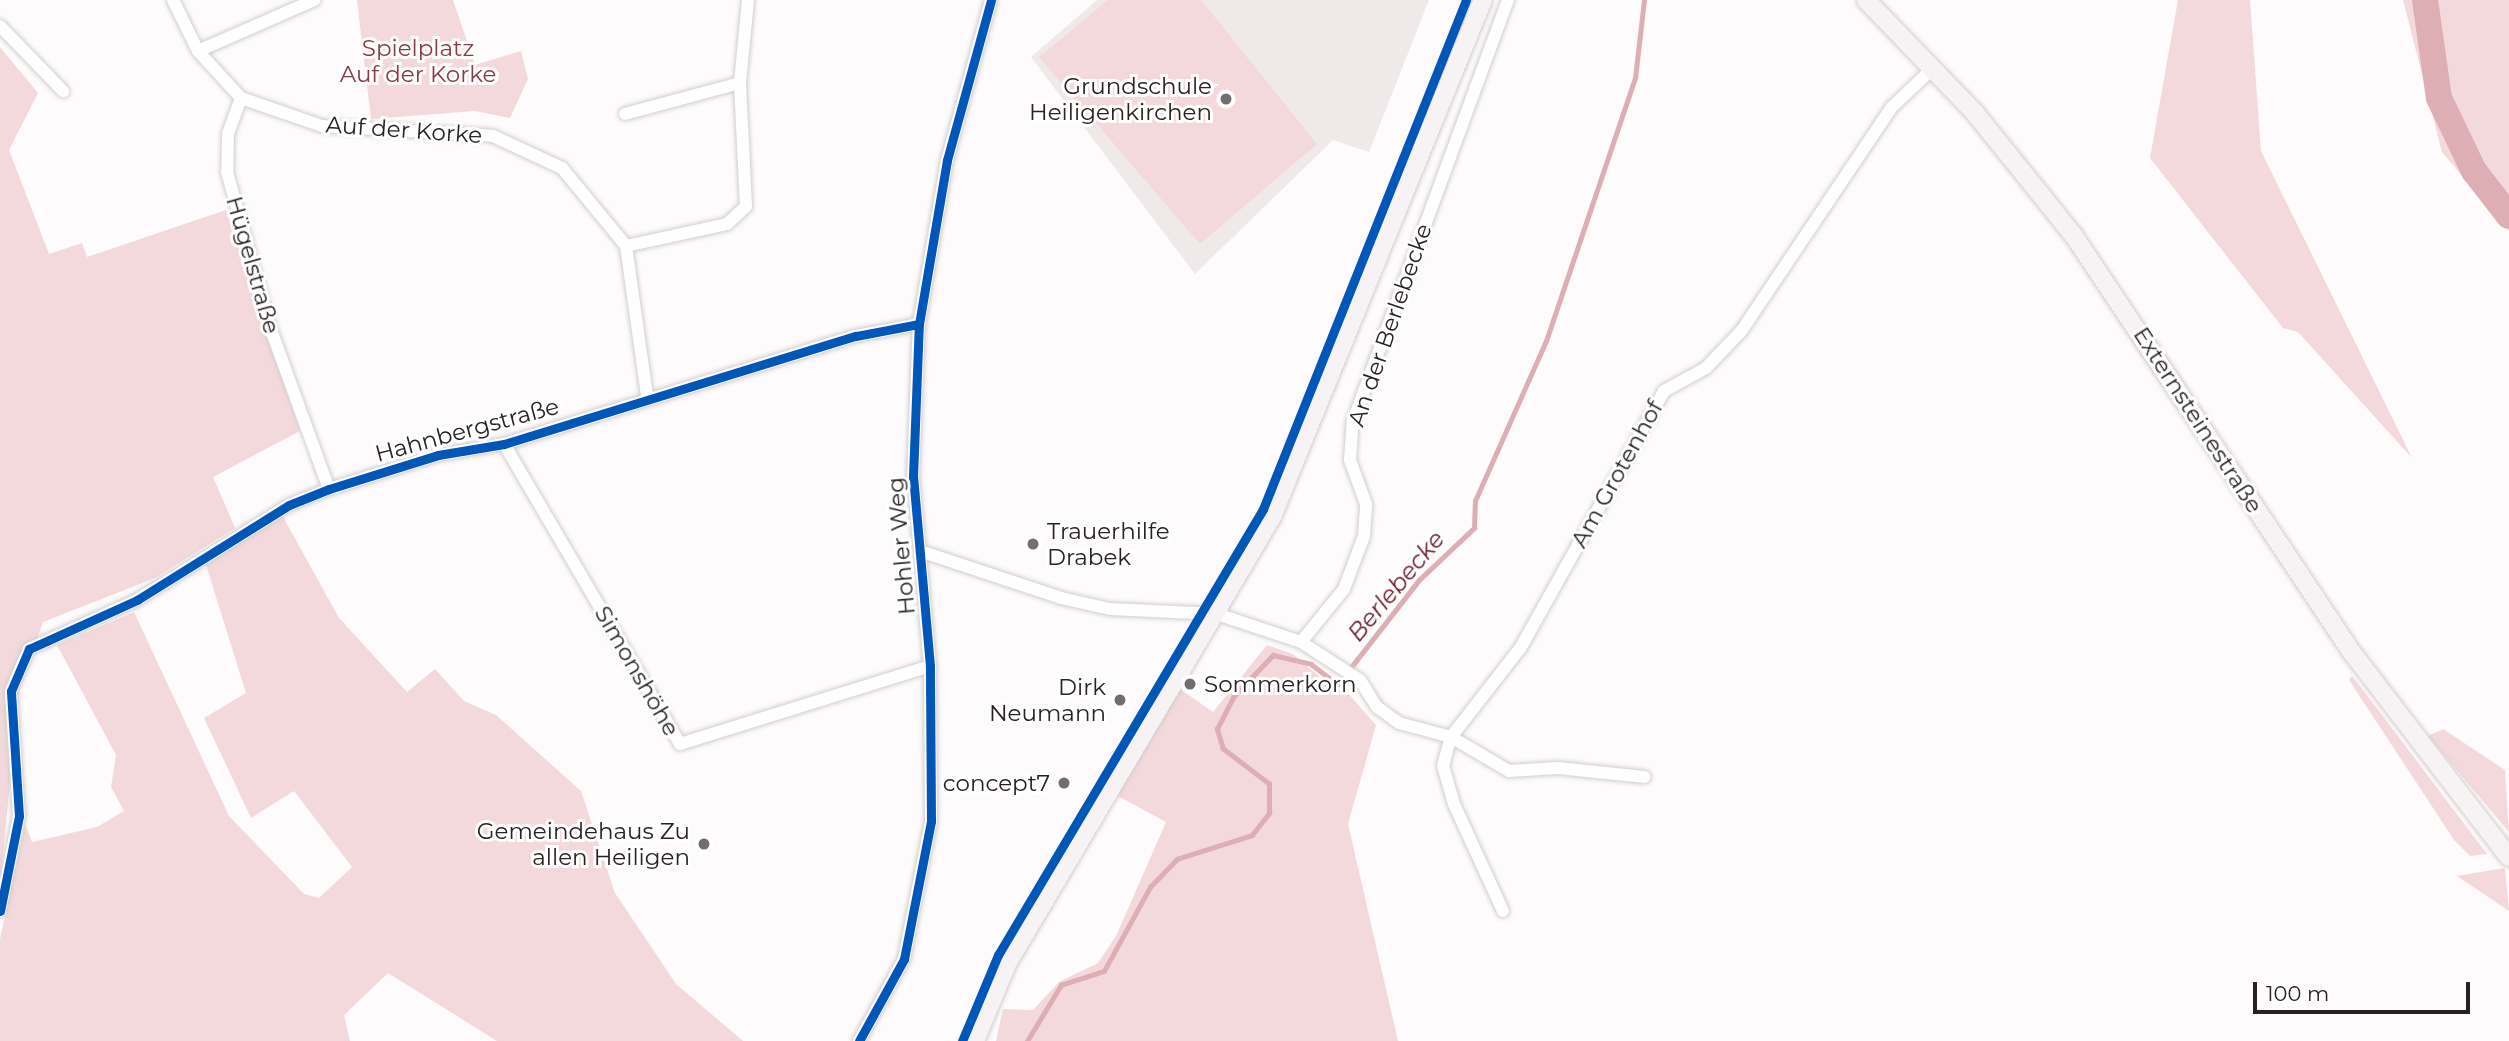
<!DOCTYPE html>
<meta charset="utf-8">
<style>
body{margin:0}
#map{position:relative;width:2509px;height:1041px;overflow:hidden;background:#fdfbfc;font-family:Montserrat,sans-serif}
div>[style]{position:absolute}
.built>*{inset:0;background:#efe9ea}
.green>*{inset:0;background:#f3d9dc}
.stream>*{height:4.5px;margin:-2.25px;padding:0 2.25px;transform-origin:2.25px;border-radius:2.25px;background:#deaeb5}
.river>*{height:26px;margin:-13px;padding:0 13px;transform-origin:13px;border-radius:13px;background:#deaeb5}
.roads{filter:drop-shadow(0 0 2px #d2cecf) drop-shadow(0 0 2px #d2cecf)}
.street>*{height:12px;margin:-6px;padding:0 6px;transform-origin:6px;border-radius:6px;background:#fffeff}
.secondary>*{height:18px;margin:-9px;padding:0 9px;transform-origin:9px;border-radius:9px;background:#f7f3f4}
.cycleway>*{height:9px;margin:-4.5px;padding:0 4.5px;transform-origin:4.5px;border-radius:4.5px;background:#0057b8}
.dots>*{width:19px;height:19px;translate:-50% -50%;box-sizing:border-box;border:4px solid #fff;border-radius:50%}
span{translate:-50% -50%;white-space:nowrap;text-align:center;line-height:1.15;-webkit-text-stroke:6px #fff;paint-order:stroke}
.park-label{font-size:23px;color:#8a3847}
.poi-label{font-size:23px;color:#272122}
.right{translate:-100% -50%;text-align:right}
.left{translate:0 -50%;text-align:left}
.street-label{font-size:23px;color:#272122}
.water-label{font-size:24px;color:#69182c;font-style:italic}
.scale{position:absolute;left:2253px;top:982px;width:217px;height:32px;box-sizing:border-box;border:4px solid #272122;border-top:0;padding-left:9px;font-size:21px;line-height:24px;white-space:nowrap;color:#272122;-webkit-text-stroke:5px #fff;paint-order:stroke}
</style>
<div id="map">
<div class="built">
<i style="clip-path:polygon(1097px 0,1429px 0,1369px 152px,1333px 140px,1195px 274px,1031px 57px)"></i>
</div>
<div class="green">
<i style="clip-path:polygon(357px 0,453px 0,475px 65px,521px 51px,528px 79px,510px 118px,475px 111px,371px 119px)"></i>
<i style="clip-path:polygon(1108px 0,1201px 0,1317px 144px,1200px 244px,1039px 57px)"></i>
<i style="clip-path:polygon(2178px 0,2250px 0,2261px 151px,2412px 458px,2298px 332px,2283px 328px,2150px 158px)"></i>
<i style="clip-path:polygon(2403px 0,2509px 0,2509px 231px,2442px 152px)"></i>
<i style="clip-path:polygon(0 47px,38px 93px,9px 150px,49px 254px,82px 243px,87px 257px,226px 210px,300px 431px,213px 477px,235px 528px,155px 578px,43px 622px,19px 691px,0 885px)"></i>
<i style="clip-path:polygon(282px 515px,339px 618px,407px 692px,435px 669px,464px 701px,496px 715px,581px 791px,615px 893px,676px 984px,743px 1041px,497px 1041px,388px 973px,344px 1015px,350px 1041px,0 1041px,0 939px,25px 824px,32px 842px,97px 827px,124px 811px,111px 787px,116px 755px,57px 645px,134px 612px,229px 816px,304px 894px,319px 898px,352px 867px,294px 791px,251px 818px,204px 718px,246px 693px,206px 565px)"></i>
<i style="clip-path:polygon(1267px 645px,1293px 654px,1334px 689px,1346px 691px,1376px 725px,1348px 824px,1398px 1041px,996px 1041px,1003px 1009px,1033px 1010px,1059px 982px,1098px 963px,1116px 936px,1166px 822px,1116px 795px,1180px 689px,1213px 712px)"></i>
<i style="clip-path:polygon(2352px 676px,2376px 707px,2487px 854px,2470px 856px,2454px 840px,2349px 680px)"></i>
<i style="clip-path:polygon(2443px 729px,2505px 770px,2509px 832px,2428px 736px)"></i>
<i style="clip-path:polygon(2505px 868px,2509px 911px,2457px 876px)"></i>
</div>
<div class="stream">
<i style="left:1027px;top:1041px;width:66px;rotate:-58.7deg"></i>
<i style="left:1061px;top:985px;width:45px;rotate:-18deg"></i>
<i style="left:1104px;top:971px;width:96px;rotate:-61.3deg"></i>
<i style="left:1150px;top:887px;width:39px;rotate:-46deg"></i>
<i style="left:1177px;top:859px;width:79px;rotate:-17.7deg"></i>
<i style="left:1252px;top:835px;width:28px;rotate:-52deg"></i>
<i style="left:1269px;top:813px;width:29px;rotate:-90deg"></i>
<i style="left:1269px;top:784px;width:58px;rotate:-142.7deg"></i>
<i style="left:1223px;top:749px;width:21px;rotate:-107deg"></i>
<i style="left:1217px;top:729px;width:36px;rotate:-63deg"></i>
<i style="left:1233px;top:697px;width:58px;rotate:-46.4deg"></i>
<i style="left:1273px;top:655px;width:39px;rotate:13deg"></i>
<i style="left:1311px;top:664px;width:34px;rotate:37deg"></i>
<i style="left:1338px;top:684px;width:132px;rotate:-52.1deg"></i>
<i style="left:1419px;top:580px;width:76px;rotate:-43.4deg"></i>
<i style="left:1474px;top:528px;width:27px;rotate:-88deg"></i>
<i style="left:1475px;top:501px;width:175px;rotate:-66.1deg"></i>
<i style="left:1546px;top:341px;width:278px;rotate:-71.3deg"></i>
<i style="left:1635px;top:78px;width:79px;rotate:-83.4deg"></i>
</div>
<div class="river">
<i style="left:2425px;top:0;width:99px;rotate:81.9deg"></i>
<i style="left:2439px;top:98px;width:81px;rotate:64.4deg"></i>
<i style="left:2474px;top:171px;width:57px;rotate:52.1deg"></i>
</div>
<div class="roads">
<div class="street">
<i style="left:173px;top:0;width:57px;rotate:63.9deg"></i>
<i style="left:198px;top:51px;width:64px;rotate:47.5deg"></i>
<i style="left:241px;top:98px;width:37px;rotate:110deg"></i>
<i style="left:228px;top:133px;width:39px;rotate:91deg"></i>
<i style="left:227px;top:172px;width:161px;rotate:74.5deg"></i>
<i style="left:270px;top:327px;width:172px;rotate:70deg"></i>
<i style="left:0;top:26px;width:91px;rotate:45.9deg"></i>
<i style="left:198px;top:51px;width:127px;rotate:-23.7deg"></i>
<i style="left:241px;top:98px;width:86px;rotate:19.1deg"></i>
<i style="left:322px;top:126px;width:171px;rotate:3.3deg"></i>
<i style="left:493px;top:136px;width:76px;rotate:24.9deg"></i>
<i style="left:562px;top:168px;width:101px;rotate:50.6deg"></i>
<i style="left:626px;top:246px;width:151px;rotate:82deg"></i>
<i style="left:625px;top:114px;width:119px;rotate:-15.1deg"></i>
<i style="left:626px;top:246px;width:103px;rotate:-12.3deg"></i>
<i style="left:727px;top:224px;width:26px;rotate:-43deg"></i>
<i style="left:746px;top:206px;width:123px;rotate:-92.8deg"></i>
<i style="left:740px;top:83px;width:83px;rotate:-84.5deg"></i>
<i style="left:504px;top:444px;width:348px;rotate:59.6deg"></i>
<i style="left:680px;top:744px;width:262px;rotate:-17.3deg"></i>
<i style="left:920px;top:551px;width:149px;rotate:18.4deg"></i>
<i style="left:1061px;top:598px;width:50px;rotate:12.7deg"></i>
<i style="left:1110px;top:609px;width:107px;rotate:2.7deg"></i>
<i style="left:1217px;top:614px;width:89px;rotate:18.4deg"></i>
<i style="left:1301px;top:642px;width:70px;rotate:32.8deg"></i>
<i style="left:1360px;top:680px;width:32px;rotate:58deg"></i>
<i style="left:1377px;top:707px;width:27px;rotate:36deg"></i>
<i style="left:1399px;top:723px;width:54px;rotate:15.1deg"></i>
<i style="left:1451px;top:737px;width:67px;rotate:30.4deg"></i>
<i style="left:1509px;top:771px;width:49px;rotate:-3.5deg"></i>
<i style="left:1558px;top:768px;width:87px;rotate:5.9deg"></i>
<i style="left:1301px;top:642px;width:68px;rotate:-50.9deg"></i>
<i style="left:1344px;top:589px;width:57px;rotate:-69.3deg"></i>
<i style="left:1364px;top:536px;width:32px;rotate:-86deg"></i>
<i style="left:1366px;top:504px;width:47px;rotate:-110deg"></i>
<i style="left:1350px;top:460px;width:39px;rotate:-86deg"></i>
<i style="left:1353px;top:421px;width:449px;rotate:-69.8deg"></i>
<i style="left:0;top:911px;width:97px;rotate:-78.7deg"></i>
<i style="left:19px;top:816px;width:125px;rotate:-93.7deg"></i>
<i style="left:11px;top:691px;width:46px;rotate:-66.8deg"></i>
<i style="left:29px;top:649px;width:119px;rotate:-24.4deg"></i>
<i style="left:137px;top:600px;width:179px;rotate:-32deg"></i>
<i style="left:289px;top:505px;width:43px;rotate:-21.8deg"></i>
<i style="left:329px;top:489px;width:114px;rotate:-17.3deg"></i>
<i style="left:438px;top:455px;width:67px;rotate:-9.5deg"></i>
<i style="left:504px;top:444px;width:368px;rotate:-17.1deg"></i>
<i style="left:856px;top:336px;width:64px;rotate:-10.8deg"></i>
<i style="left:1503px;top:911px;width:118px;rotate:-114.6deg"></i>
<i style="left:1454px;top:804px;width:40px;rotate:-106deg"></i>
<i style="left:1443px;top:766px;width:30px;rotate:-75deg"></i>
<i style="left:1451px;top:737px;width:114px;rotate:-52.1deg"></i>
<i style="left:1521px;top:647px;width:293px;rotate:-60.8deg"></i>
<i style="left:1664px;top:391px;width:48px;rotate:-28.7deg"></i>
<i style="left:1706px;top:368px;width:52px;rotate:-46.5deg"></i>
<i style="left:1742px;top:330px;width:267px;rotate:-56.1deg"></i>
<i style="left:1891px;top:108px;width:59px;rotate:-43.6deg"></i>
<i style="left:859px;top:1041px;width:94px;rotate:-61.2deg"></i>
<i style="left:904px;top:959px;width:141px;rotate:-78.9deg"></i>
<i style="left:931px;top:821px;width:155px;rotate:-90.4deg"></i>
<i style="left:930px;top:666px;width:190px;rotate:-95.1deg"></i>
<i style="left:913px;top:477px;width:153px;rotate:-87.8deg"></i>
<i style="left:919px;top:324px;width:166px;rotate:-80.3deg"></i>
<i style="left:947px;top:160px;width:166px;rotate:-74.6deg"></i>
</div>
<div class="secondary">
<i style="left:1866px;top:0;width:157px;rotate:46deg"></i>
<i style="left:1975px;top:113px;width:158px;rotate:51.2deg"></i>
<i style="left:2074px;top:236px;width:498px;rotate:56.3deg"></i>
<i style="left:2350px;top:650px;width:261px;rotate:52.5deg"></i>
<i style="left:975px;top:1041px;width:83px;rotate:-67.4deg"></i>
<i style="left:1007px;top:964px;width:520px;rotate:-59.34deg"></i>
<i style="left:1272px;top:517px;width:558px;rotate:-67.8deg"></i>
</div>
</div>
<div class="cycleway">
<i style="left:0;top:911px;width:97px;rotate:-78.7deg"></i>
<i style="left:19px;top:816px;width:125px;rotate:-93.7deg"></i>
<i style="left:11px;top:691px;width:46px;rotate:-66.8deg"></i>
<i style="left:29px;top:649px;width:119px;rotate:-24.4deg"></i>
<i style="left:137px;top:600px;width:179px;rotate:-32deg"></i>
<i style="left:289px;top:505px;width:43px;rotate:-21.8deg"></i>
<i style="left:329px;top:489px;width:114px;rotate:-17.3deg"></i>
<i style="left:438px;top:455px;width:67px;rotate:-9.5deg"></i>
<i style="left:504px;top:444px;width:368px;rotate:-17.1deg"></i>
<i style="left:856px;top:336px;width:64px;rotate:-10.8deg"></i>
<i style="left:859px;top:1041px;width:94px;rotate:-61.2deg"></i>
<i style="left:904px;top:959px;width:141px;rotate:-78.9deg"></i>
<i style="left:931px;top:821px;width:155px;rotate:-90.4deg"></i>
<i style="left:930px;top:666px;width:190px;rotate:-95.1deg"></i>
<i style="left:913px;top:477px;width:153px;rotate:-87.8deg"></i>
<i style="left:919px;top:324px;width:166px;rotate:-80.3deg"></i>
<i style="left:947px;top:160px;width:166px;rotate:-74.6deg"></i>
<i style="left:962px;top:1041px;width:93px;rotate:-67.3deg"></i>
<i style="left:998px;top:955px;width:519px;rotate:-59.28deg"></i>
<i style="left:1263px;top:509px;width:548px;rotate:-68.26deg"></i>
</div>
<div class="dots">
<i style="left:1226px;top:99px;background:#726d6e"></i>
<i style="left:1033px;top:544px;background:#726d6e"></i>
<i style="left:1190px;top:684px;background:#726d6e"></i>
<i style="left:1120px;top:700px;background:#726d6e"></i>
<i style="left:1064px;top:783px;background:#726d6e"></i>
<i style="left:704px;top:844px;background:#726d6e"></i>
</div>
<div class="park-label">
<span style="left:418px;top:61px">Spielplatz<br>Auf der Korke</span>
</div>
<div class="poi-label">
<span class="right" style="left:1212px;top:99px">Grundschule<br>Heiligenkirchen</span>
<span class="left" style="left:1047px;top:544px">Trauerhilfe<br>Drabek</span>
<span class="left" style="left:1204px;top:684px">Sommerkorn</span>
<span class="right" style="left:1106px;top:700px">Dirk<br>Neumann</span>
<span class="right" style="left:1050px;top:783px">concept7</span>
<span class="right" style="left:690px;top:844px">Gemeindehaus Zu<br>allen Heiligen</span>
</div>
<div class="street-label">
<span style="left:404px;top:130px;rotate:4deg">Auf der Korke</span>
<span style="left:253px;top:265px;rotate:74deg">Hügelstraße</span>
<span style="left:1390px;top:325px;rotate:-71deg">An der Berlebecke</span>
<span style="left:2198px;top:420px;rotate:57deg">Externsteinestraße</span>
<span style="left:467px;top:430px;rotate:-15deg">Hahnbergstraße</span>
<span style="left:1617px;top:474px;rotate:-61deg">Am Grotenhof</span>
<span style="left:901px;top:546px;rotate:-95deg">Hohler Weg</span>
<span style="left:637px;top:671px;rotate:60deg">Simonshöhe</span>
</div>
<div class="water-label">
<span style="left:1396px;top:586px;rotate:-50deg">Berlebecke</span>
</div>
<div class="scale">100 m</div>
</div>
